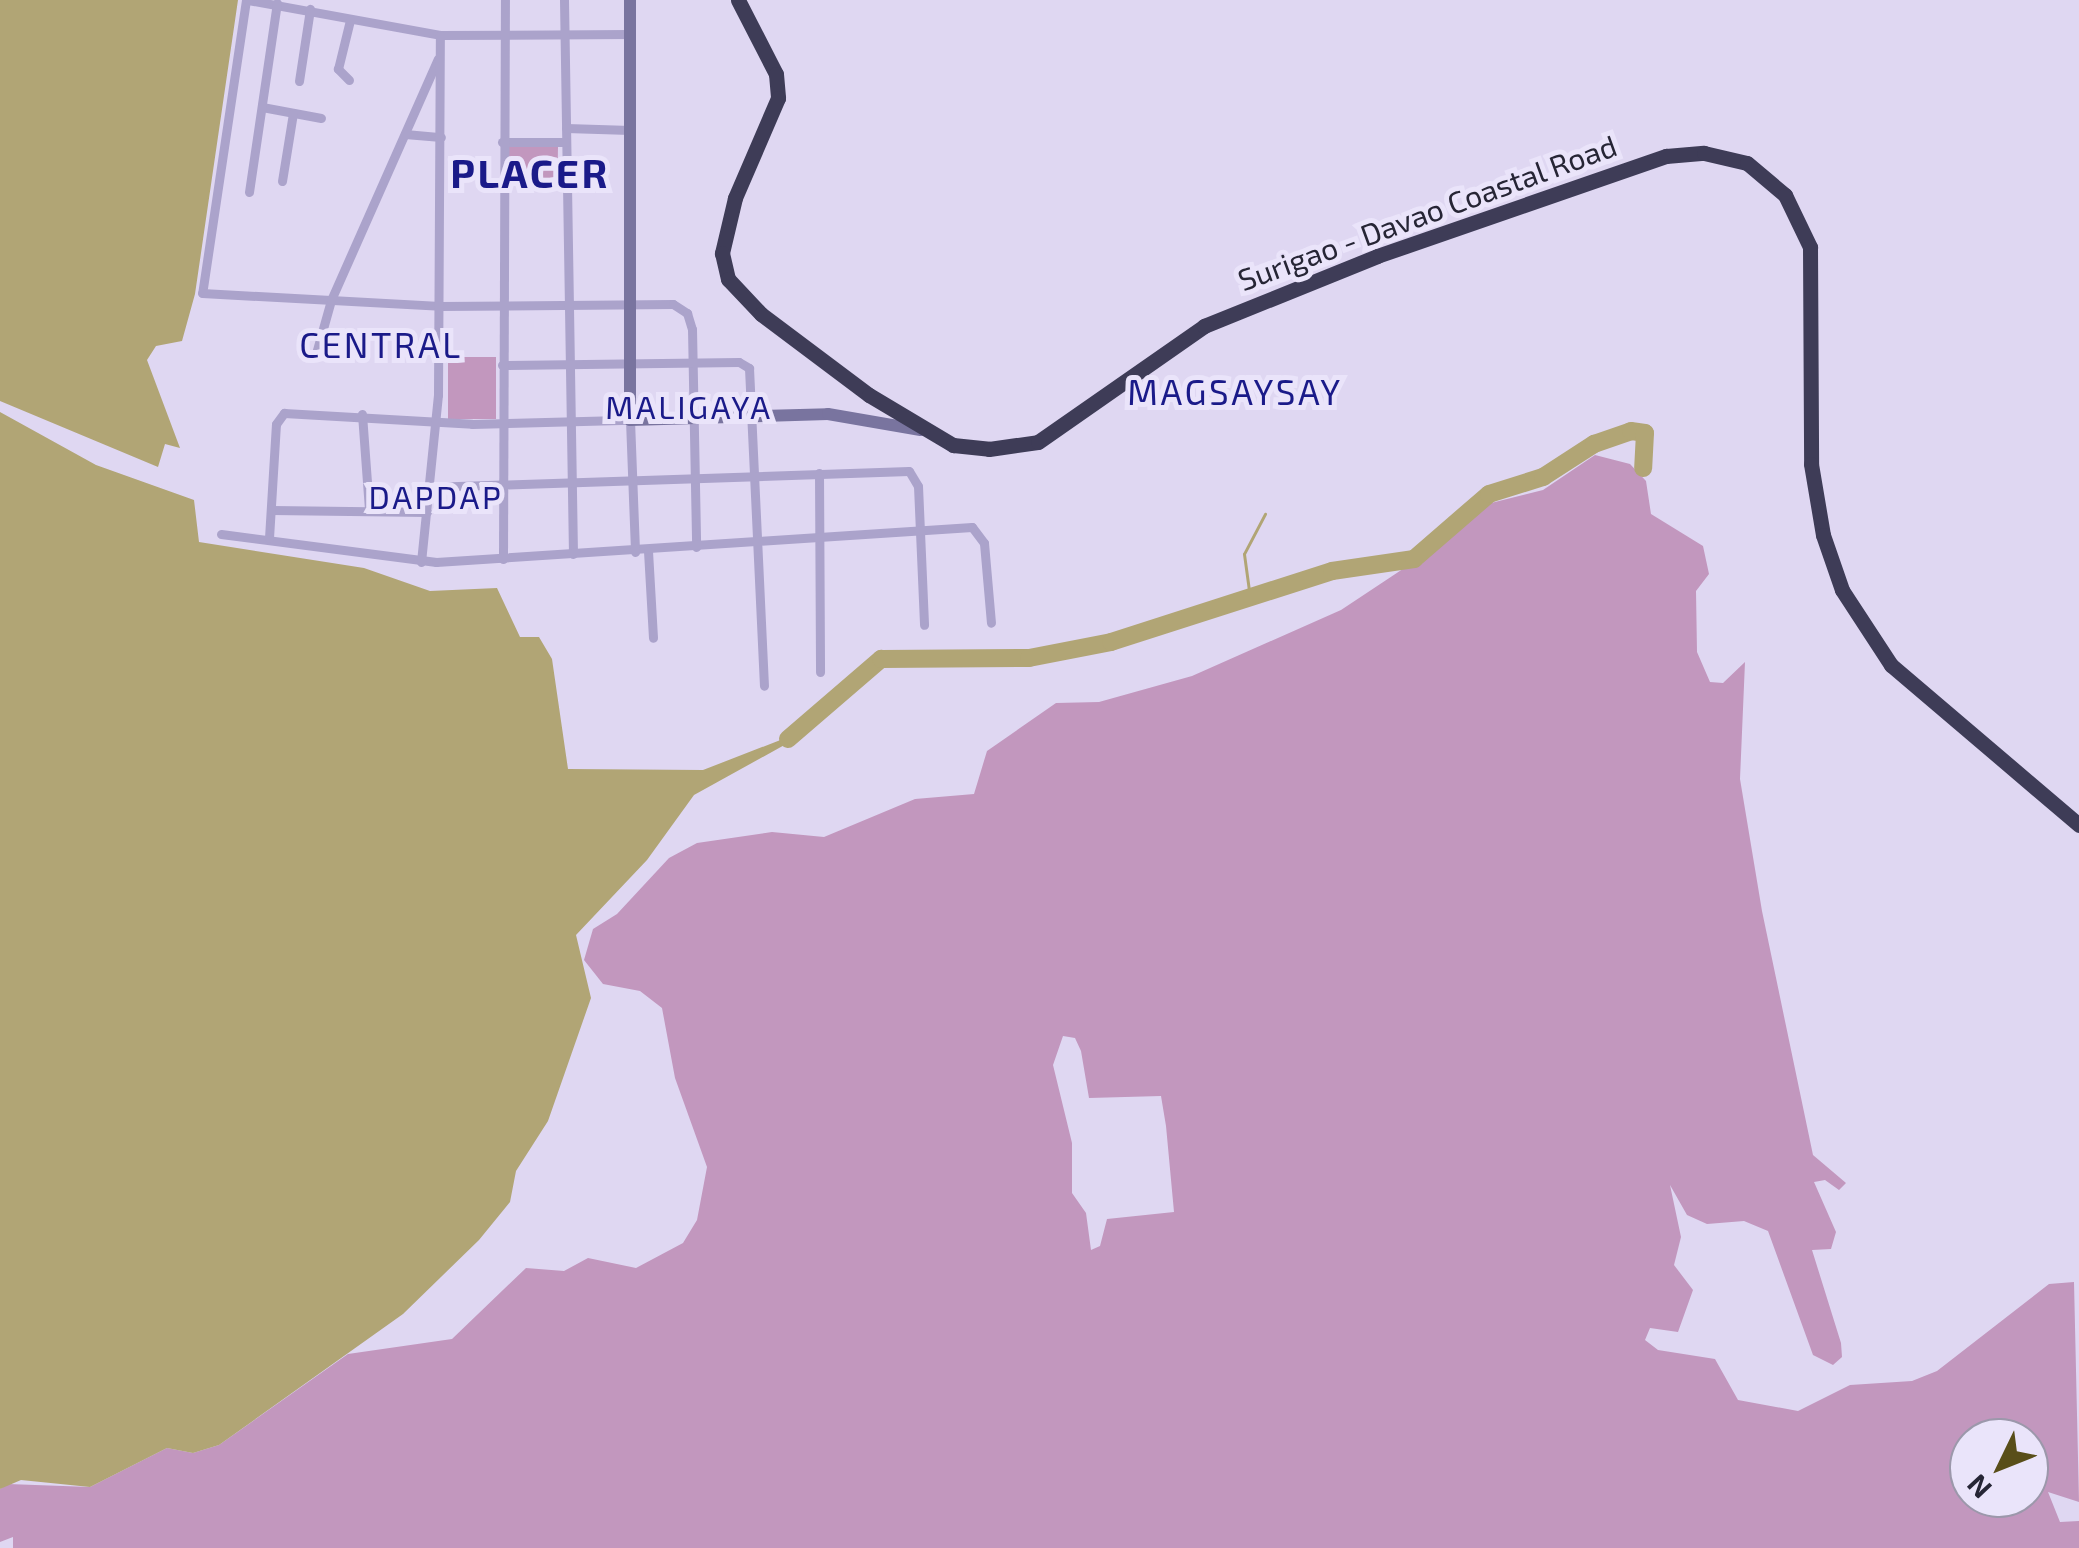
<!DOCTYPE html>
<style>
body{margin:0}
#map{position:relative;width:2079px;height:1548px;overflow:hidden;background:#dfd7f2;font-family:"Exo 2",sans-serif}
div>[style]{position:absolute}
.green>*{inset:0;background:#c297be;transform-origin:0 0}
.water>*{inset:0;background:#b1a575}
.stream>*{height:2.5px;margin:-1.25px;padding:0 1.25px;transform-origin:1.25px;border-radius:1.25px;background:#b1a575}
.river>*{height:18px;margin:-9px;padding:0 9px;transform-origin:9px;border-radius:9px;background:#b1a575}
.street>*{height:9px;margin:-4.5px;padding:0 4.5px;transform-origin:4.5px;border-radius:4.5px;background:#aba3cb}
.secondary>*{height:12px;margin:-6px;padding:0 6px;transform-origin:6px;border-radius:6px;background:#79749f}
.highway>*{height:15px;margin:-7.5px;padding:0 7.5px;transform-origin:7.5px;border-radius:7.5px;background:#3e3c57}
span{translate:-50% -50%;white-space:nowrap;text-align:center;line-height:1.15;-webkit-text-stroke:10px #eae4fa;paint-order:stroke}
.street-label{font-size:30px;color:#262535}
.neighbourhood-label{font-size:32px;color:#1a1a89;letter-spacing:2.5px}
.quarter-label{font-size:35px;color:#1a1a89;letter-spacing:2.5px}
.district-label{font-size:40px;color:#1a1a89;font-weight:700;letter-spacing:2.5px}
.north{position:absolute;left:1949px;top:1418px;width:100px;height:100px;box-sizing:border-box;background:#eae4fa;border:2px solid #9c98ab;border-radius:50%;rotate:227deg;font-size:28px;font-weight:700;line-height:40px;text-align:center;color:#262535}
.north::after{content:'';display:block;margin:auto;width:35px;height:45px;background:#594e19;clip-path:polygon(50% 0,100% 100%,50% 72%,0 100%)}
</style>
<div id="map">
<div class="green">
<i style="left:507px;top:146px;width:51px;height:35px;rotate:1deg"></i>
<i style="left:448px;top:357px;width:48px;height:62px"></i>
<i style="clip-path:polygon(evenodd,1595px 455px,1630px 464px,1646px 481px,1651px 514px,1703px 546px,1709px 574px,1696px 591px,1697px 652px,1710px 682px,1723px 683px,1745px 662px,1740px 779px,1762px 911px,1813px 1155px,1846px 1183px,1839px 1190px,1825px 1180px,1814px 1182px,1836px 1232px,1831px 1249px,1812px 1250px,1841px 1343px,1842px 1357px,1833px 1365px,1813px 1355px,1768px 1231px,1744px 1221px,1707px 1224px,1687px 1215px,1670px 1185px,1681px 1237px,1674px 1265px,1693px 1290px,1678px 1332px,1650px 1328px,1645px 1340px,1658px 1350px,1715px 1359px,1738px 1400px,1798px 1411px,1850px 1385px,1912px 1381px,1937px 1371px,2049px 1284px,2074px 1282px,2079px 1502px,2048px 1492px,2060px 1522px,2079px 1521px,2079px 1548px,13px 1548px,13px 1537px,0 1542px,0 1489px,8px 1484px,90px 1487px,167px 1448px,193px 1453px,219px 1445px,348px 1354px,452px 1339px,526px 1268px,564px 1271px,588px 1258px,636px 1268px,683px 1243px,697px 1220px,707px 1167px,675px 1078px,662px 1008px,640px 991px,603px 984px,584px 960px,593px 929px,617px 914px,669px 858px,697px 843px,772px 832px,824px 837px,915px 799px,974px 794px,987px 751px,1056px 703px,1099px 702px,1192px 676px,1341px 610px,1436px 547px,1479px 506px,1543px 490px,1595px 455px,1063px 1036px,1075px 1038px,1081px 1051px,1089px 1098px,1161px 1096px,1166px 1126px,1174px 1212px,1107px 1219px,1100px 1246px,1091px 1250px,1086px 1213px,1072px 1193px,1072px 1143px,1053px 1065px,1063px 1036px,1595px 455px,1969px 1438px,2029px 1438px,2029px 1498px,1969px 1498px,1969px 1438px)"></i>
</div>
<div class="water">
<i style="clip-path:polygon(0 0,238px 0,195px 294px,182px 341px,156px 346px,147px 360px,180px 448px,165px 444px,158px 467px,0 401px)"></i>
<i style="clip-path:polygon(0 412px,96px 465px,194px 500px,199px 542px,364px 568px,430px 591px,497px 588px,520px 637px,539px 637px,552px 659px,568px 769px,703px 770px,783px 739px,788px 743px,694px 795px,647px 860px,576px 935px,591px 998px,548px 1121px,516px 1171px,510px 1202px,479px 1240px,403px 1314px,219px 1445px,193px 1453px,167px 1448px,90px 1487px,21px 1480px,0 1489px)"></i>
</div>
<div class="stream">
<i style="left:1250px;top:598px;width:44px;rotate:-97.8deg"></i>
<i style="left:1244px;top:554px;width:45px;rotate:-62.3deg"></i>
</div>
<div class="river">
<i style="left:788px;top:739px;width:123px;rotate:-40.7deg"></i>
<i style="left:881px;top:659px;width:148px;rotate:-0.4deg"></i>
<i style="left:1029px;top:658px;width:84px;rotate:-11deg"></i>
<i style="left:1111px;top:642px;width:232px;rotate:-17.8deg"></i>
<i style="left:1332px;top:571px;width:83px;rotate:-8.3deg"></i>
<i style="left:1414px;top:559px;width:99px;rotate:-40.9deg"></i>
<i style="left:1489px;top:494px;width:57px;rotate:-17.5deg"></i>
<i style="left:1543px;top:477px;width:61px;rotate:-32.9deg"></i>
<i style="left:1594px;top:444px;width:39px;rotate:-19deg"></i>
<i style="left:1631px;top:431px;width:14px;rotate:8deg"></i>
<i style="left:1645px;top:433px;width:35px;rotate:93deg"></i>
</div>
<div class="street">
<i style="left:246px;top:0;width:296px;rotate:98.5deg"></i>
<i style="left:202px;top:293px;width:238px;rotate:3.1deg"></i>
<i style="left:440px;top:306px;width:233px;rotate:-0.5deg"></i>
<i style="left:673px;top:304px;width:17px;rotate:33deg"></i>
<i style="left:687px;top:313px;width:17px;rotate:73deg"></i>
<i style="left:692px;top:329px;width:218px;rotate:88.9deg"></i>
<i style="left:248px;top:0;width:195px;rotate:10.3deg"></i>
<i style="left:440px;top:35px;width:190px;rotate:-0.3deg"></i>
<i style="left:564px;top:0;width:554px;rotate:89.07deg"></i>
<i style="left:349px;top:80px;width:16px;rotate:-135deg"></i>
<i style="left:338px;top:69px;width:50px;rotate:-76.2deg"></i>
<i style="left:299px;top:81px;width:73px;rotate:-81.3deg"></i>
<i style="left:262px;top:107px;width:60px;rotate:10.6deg"></i>
<i style="left:566px;top:128px;width:64px;rotate:1.8deg"></i>
<i style="left:405px;top:134px;width:36px;rotate:5deg"></i>
<i style="left:502px;top:142px;width:63px"></i>
<i style="left:282px;top:181px;width:69px;rotate:-80.8deg"></i>
<i style="left:249px;top:192px;width:191px;rotate:-81.6deg"></i>
<i style="left:315px;top:357px;width:59px;rotate:-74.3deg"></i>
<i style="left:331px;top:300px;width:264px;rotate:-66.1deg"></i>
<i style="left:502px;top:365px;width:237px;rotate:-0.7deg"></i>
<i style="left:739px;top:362px;width:12px;rotate:31deg"></i>
<i style="left:749px;top:368px;width:318px;rotate:87.3deg"></i>
<i style="left:362px;top:414px;width:96px;rotate:85.8deg"></i>
<i style="left:819px;top:473px;width:199px;rotate:89.7deg"></i>
<i style="left:429px;top:487px;width:480px;rotate:-1.9deg"></i>
<i style="left:909px;top:471px;width:17px;rotate:59deg"></i>
<i style="left:918px;top:486px;width:139px;rotate:87.5deg"></i>
<i style="left:272px;top:510px;width:155px;rotate:0.7deg"></i>
<i style="left:221px;top:534px;width:217px;rotate:7.4deg"></i>
<i style="left:436px;top:562px;width:537px;rotate:-3.74deg"></i>
<i style="left:972px;top:527px;width:20px;rotate:53deg"></i>
<i style="left:984px;top:543px;width:80px;rotate:85deg"></i>
<i style="left:269px;top:538px;width:114px;rotate:-86.5deg"></i>
<i style="left:276px;top:424px;width:14px;rotate:-54deg"></i>
<i style="left:284px;top:413px;width:188px;rotate:3.3deg"></i>
<i style="left:472px;top:424px;width:158px;rotate:-1.5deg"></i>
<i style="left:630px;top:420px;width:132px;rotate:87.8deg"></i>
<i style="left:648px;top:551px;width:87px;rotate:86.7deg"></i>
<i style="left:503px;top:559px;width:559px;rotate:-89.8deg"></i>
<i style="left:421px;top:562px;width:168px;rotate:-84.2deg"></i>
<i style="left:438px;top:395px;width:360px;rotate:-89.7deg"></i>
</div>
<div class="secondary">
<i style="left:630px;top:0;width:420px;rotate:90deg"></i>
<i style="left:630px;top:420px;width:198px;rotate:-1.7deg"></i>
<i style="left:828px;top:414px;width:94px;rotate:9.8deg"></i>
</div>
<div class="highway">
<i style="left:738px;top:0;width:83px;rotate:62.8deg"></i>
<i style="left:776px;top:74px;width:24px;rotate:85deg"></i>
<i style="left:778px;top:98px;width:109px;rotate:113.3deg"></i>
<i style="left:735px;top:198px;width:57px;rotate:103.3deg"></i>
<i style="left:722px;top:253px;width:27px;rotate:77deg"></i>
<i style="left:728px;top:279px;width:48px;rotate:46.7deg"></i>
<i style="left:761px;top:314px;width:135px;rotate:36.9deg"></i>
<i style="left:869px;top:395px;width:98px;rotate:30.8deg"></i>
<i style="left:953px;top:445px;width:36px;rotate:6deg"></i>
<i style="left:989px;top:449px;width:49px;rotate:-8.1deg"></i>
<i style="left:1038px;top:442px;width:203px;rotate:-34.9deg"></i>
<i style="left:1204px;top:326px;width:187px;rotate:-22deg"></i>
<i style="left:1377px;top:256px;width:306px;rotate:-19.1deg"></i>
<i style="left:1666px;top:156px;width:38px;rotate:-5deg"></i>
<i style="left:1704px;top:153px;width:44px;rotate:13.1deg"></i>
<i style="left:1747px;top:163px;width:50px;rotate:40.1deg"></i>
<i style="left:1785px;top:195px;width:58px;rotate:64.3deg"></i>
<i style="left:1810px;top:247px;width:217px;rotate:89.7deg"></i>
<i style="left:1811px;top:464px;width:72px;rotate:80.4deg"></i>
<i style="left:1823px;top:535px;width:58px;rotate:70.9deg"></i>
<i style="left:1842px;top:590px;width:90px;rotate:56.8deg"></i>
<i style="left:1891px;top:665px;width:247px;rotate:40.4deg"></i>
</div>
<div class="street-label">
<span style="left:1427px;top:212px;rotate:-20deg">Surigao - Davao Coastal Road</span>
</div>
<div class="neighbourhood-label">
<span style="left:689px;top:406px">MALIGAYA</span>
<span style="left:436px;top:496px">DAPDAP</span>
</div>
<div class="quarter-label">
<span style="left:381px;top:344px">CENTRAL</span>
<span style="left:1235px;top:391px">MAGSAYSAY</span>
</div>
<div class="district-label">
<span style="left:530px;top:172px">PLACER</span>
</div>
<div class="north">N</div>
</div>
